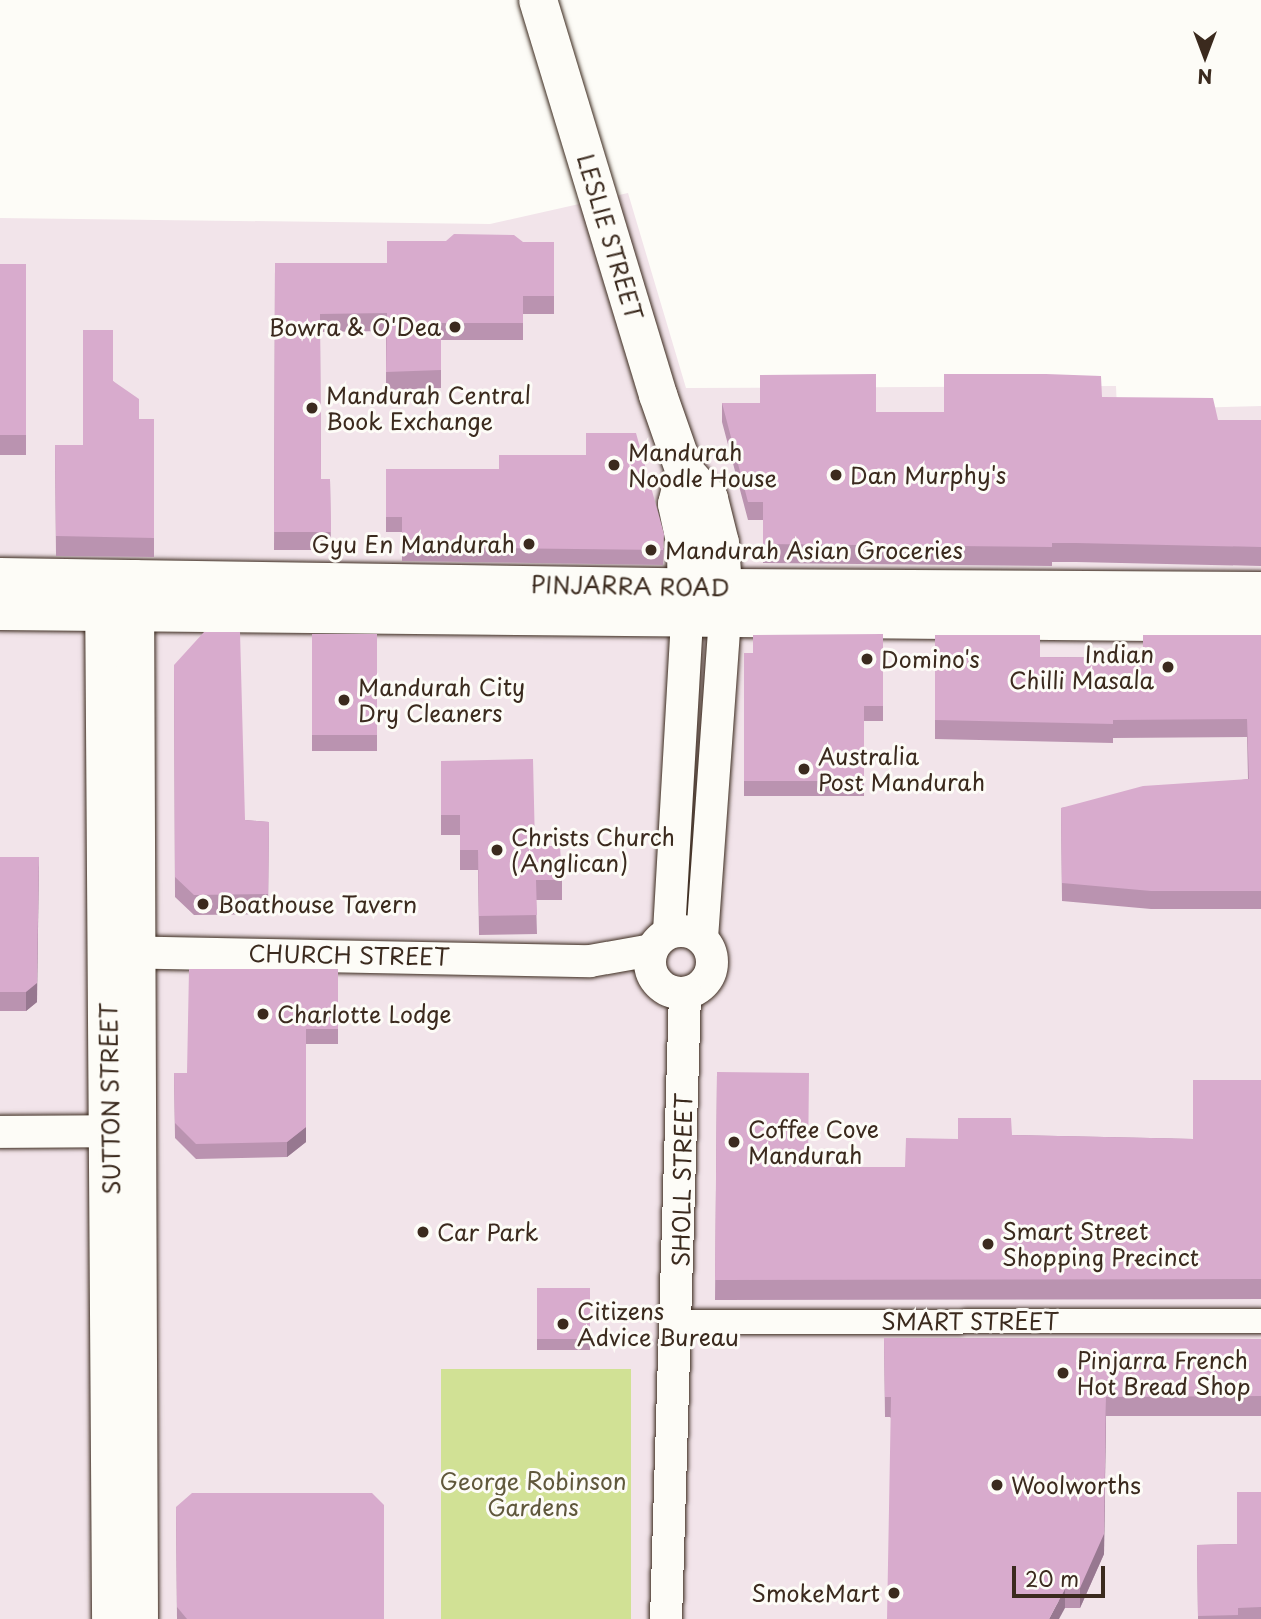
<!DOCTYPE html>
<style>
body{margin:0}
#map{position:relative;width:1261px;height:1619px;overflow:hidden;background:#fdfcf7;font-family:"Playpen Sans",sans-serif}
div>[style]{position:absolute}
.built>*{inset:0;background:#f2e4ea}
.green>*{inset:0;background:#d1e195;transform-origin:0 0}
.roads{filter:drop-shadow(0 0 2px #3b2a1e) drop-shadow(0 0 2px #3b2a1e)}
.pedestrian>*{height:24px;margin:-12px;padding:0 12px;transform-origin:12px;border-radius:12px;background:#fdfcf7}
.minor>*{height:32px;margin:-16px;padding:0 16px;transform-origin:16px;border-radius:16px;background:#fdfcf7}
.minor>.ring{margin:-16px;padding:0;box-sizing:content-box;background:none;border:32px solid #fdfcf7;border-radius:50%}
.tertiary>*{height:38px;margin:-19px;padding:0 19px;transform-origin:19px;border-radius:19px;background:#fdfcf7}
.secondary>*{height:38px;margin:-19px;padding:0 19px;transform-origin:19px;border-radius:19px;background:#fdfcf7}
.primary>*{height:38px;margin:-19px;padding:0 19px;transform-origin:19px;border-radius:19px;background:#fdfcf7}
.wall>*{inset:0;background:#ba93b0;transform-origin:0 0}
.shaded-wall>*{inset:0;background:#977890}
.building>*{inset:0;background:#d8abcd;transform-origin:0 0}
.dots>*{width:19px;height:19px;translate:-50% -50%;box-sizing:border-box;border:4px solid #fdfcf7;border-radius:50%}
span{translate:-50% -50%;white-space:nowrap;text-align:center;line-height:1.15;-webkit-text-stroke:6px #fdfcf7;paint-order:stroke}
.street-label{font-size:23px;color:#3b2a1e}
.poi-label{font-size:23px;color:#3b2a1e}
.right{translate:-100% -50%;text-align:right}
.left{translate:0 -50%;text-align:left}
.park-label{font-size:23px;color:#60583c}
.north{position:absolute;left:1170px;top:21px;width:70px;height:70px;-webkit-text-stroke:5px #fdfcf7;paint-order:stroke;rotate:180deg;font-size:19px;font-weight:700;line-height:28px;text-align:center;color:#3b2a1e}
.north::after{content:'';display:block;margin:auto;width:24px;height:32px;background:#3b2a1e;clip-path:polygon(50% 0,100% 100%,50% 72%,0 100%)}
.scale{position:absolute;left:1012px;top:1566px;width:93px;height:32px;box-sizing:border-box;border:4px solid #3b2a1e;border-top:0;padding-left:9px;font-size:21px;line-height:24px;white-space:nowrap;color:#3b2a1e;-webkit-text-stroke:5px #fdfcf7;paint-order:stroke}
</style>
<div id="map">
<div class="built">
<i style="clip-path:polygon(628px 193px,686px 388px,1116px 386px,1117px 410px,1261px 406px,1261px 1619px,0 1619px,0 218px,490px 224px)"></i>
</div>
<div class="green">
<i style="left:441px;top:1369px;width:190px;height:250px"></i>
</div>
<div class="roads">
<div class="pedestrian">
<i style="left:679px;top:1322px;width:582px;rotate:-0.1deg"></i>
</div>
<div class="minor">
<i class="ring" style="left:650px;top:931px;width:30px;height:30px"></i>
<i style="left:669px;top:932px;width:316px;rotate:-86.7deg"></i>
<i style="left:702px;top:938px;width:321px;rotate:-85.9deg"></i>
<i style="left:113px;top:952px;width:477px;rotate:1.1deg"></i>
<i style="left:590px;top:961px;width:63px;rotate:-10.1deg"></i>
<i style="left:0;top:1132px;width:130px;rotate:-0.4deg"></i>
<i style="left:666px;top:1619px;width:626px;rotate:-88.26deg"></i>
</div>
<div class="tertiary">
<i style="left:538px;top:0;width:413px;rotate:73.1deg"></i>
<i style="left:658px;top:395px;width:82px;rotate:70.7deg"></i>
<i style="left:685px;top:472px;width:36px;rotate:48deg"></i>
<i style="left:709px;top:499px;width:45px;rotate:76deg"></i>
<i style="left:720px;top:543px;width:75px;rotate:86.2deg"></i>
<i style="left:685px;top:472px;width:33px;rotate:104deg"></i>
<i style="left:677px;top:504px;width:43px;rotate:77.9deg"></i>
<i style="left:686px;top:546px;width:71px;rotate:89.2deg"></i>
</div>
<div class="secondary">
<i style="left:104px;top:579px;width:1040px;rotate:89.61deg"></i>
<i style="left:135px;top:579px;width:1040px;rotate:89.78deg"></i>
</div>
<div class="primary">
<i style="left:0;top:577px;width:725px;rotate:0.87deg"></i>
<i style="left:725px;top:588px;width:536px;rotate:0.32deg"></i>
<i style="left:0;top:611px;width:1261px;rotate:0.55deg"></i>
</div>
</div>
<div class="wall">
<i style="clip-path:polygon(523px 242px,554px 242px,554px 314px,523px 314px,523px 340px,441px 340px,441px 388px,386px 390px,386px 331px,320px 332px,321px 479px,330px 479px,331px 550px,274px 550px,275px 263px,387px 263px)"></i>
<i style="left:0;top:264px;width:26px;height:191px"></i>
<i style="clip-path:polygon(113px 381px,139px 419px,154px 419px,154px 557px,56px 556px,55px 445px,83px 445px)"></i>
<i style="clip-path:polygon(1102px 397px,1218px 420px,1261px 420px,1261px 566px,1076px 562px,1052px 562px,1052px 566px,763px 563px,763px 520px,748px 520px,722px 422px,722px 403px,876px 412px,944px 412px)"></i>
<i style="clip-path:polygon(386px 469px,664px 548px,663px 565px,402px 561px,402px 532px,386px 532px)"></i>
<i style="left:312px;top:634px;width:65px;height:117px"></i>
<i style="clip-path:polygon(883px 634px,883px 721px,864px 721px,864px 796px,744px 796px,744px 653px,753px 653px)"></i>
<i style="clip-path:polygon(935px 635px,1040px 657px,1143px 658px,1261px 635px,1261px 909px,1151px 909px,1062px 901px,1061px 808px,1248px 779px,1247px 737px,1113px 738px,1113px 743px,935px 739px)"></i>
<i style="clip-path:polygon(174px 665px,245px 820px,269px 822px,268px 914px,194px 915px,175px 897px)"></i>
<i style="clip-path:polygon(441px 761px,535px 846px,562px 880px,562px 900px,536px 900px,537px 934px,479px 935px,478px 870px,460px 870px,460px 835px,441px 835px)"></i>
<i style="clip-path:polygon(0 857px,37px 1002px,26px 1011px,0 1011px)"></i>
<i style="clip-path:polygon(338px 969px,338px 1044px,306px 1044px,306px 1142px,287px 1157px,196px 1159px,175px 1138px,174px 1073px,187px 1073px)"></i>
<i style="clip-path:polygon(717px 1072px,809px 1167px,905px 1167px,958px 1139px,1012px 1135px,1193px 1139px,1261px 1080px,1261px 1299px,715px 1300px)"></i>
<i style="left:537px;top:1288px;width:53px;height:62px"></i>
<i style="clip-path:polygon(884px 1338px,1261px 1339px,1261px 1416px,1106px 1416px,1104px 1554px,1080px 1608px,1065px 1608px,890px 1417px,885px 1417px)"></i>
<i style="clip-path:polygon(1261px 1492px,1261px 1619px,1198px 1619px,1197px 1545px,1237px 1544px)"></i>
<i style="clip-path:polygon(176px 1507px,384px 1619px,177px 1619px)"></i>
</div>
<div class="shaded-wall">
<i style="clip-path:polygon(39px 857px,37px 1002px,26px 1011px,26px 992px)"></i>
<i style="clip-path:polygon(306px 1127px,306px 1142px,287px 1157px,287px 1142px)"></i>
<i style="clip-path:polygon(1106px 1397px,1104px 1554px,1080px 1608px,1080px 1588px)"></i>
<i style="clip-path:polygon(1065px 1589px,1065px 1608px,1059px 1619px,1049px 1619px)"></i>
</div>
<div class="building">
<i style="clip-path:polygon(454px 234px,514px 235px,523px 242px,554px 242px,554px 296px,523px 296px,523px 323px,441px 323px,441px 370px,386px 372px,387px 313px,320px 314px,321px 479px,330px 479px,331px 532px,274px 532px,275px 263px,387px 263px,387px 241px,446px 241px)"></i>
<i style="left:0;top:264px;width:26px;height:171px"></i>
<i style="clip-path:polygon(83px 330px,113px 330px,113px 381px,139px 399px,139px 419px,154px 419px,154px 538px,56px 536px,55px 445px,83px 445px)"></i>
<i style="clip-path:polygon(876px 374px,876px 412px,944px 412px,944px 374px,1046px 374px,1101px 376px,1102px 397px,1213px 398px,1218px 420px,1261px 420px,1261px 547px,1076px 543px,1052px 543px,1052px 547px,763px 544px,763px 502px,748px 502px,722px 403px,760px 403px,760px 375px)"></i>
<i style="clip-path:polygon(586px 433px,636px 433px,664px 534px,663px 550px,402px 547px,402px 517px,386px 517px,386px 469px,499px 469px,499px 455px,586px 455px)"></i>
<i style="clip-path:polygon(204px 632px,240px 632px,245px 820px,269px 822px,268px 894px,194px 895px,175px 877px,174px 665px)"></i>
<i style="left:312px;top:634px;width:65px;height:101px"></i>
<i style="clip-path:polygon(883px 634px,883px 706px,864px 706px,864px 781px,744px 781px,744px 653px,753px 653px,753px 635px)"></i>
<i style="clip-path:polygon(935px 635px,1040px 635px,1040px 657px,1143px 658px,1143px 635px,1261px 635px,1261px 891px,1151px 891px,1062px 883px,1061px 808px,1143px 786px,1249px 779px,1247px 719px,1113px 720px,1113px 724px,935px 720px)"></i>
<i style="clip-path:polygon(533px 759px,535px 846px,560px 846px,562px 880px,536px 880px,537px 915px,479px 916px,478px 850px,460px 850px,460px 815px,441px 815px,441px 761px)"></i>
<i style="clip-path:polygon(0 857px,39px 857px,37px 983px,26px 992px,0 992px)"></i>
<i style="clip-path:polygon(189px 969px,338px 969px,338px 1029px,306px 1029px,306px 1127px,287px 1142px,196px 1144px,175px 1123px,174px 1073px,187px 1073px)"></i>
<i style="clip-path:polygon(717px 1072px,809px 1073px,808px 1167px,905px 1167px,906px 1138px,958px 1139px,958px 1118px,1011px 1118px,1012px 1135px,1193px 1139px,1193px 1080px,1261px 1080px,1261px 1279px,715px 1280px)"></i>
<i style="left:537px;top:1288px;width:53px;height:51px"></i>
<i style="clip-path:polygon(884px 1338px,1261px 1339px,1261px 1396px,1106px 1397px,1104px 1534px,1080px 1588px,1065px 1589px,1049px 1619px,887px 1619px,891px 1397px,885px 1397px)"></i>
<i style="clip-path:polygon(1237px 1492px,1261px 1492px,1261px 1607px,1238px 1608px,1238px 1615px,1198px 1616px,1197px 1545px,1237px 1544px)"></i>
<i style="clip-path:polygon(192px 1493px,372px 1493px,384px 1505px,384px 1619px,187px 1619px,177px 1607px,176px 1507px)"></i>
</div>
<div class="dots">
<i style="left:455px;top:327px;background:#3b2a1e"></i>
<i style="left:312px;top:408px;background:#3b2a1e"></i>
<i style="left:614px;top:465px;background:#3b2a1e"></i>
<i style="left:836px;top:475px;background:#3b2a1e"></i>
<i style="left:529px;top:544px;background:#3b2a1e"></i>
<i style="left:651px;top:550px;background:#3b2a1e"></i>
<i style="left:867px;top:659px;background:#3b2a1e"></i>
<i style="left:1168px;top:667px;background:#3b2a1e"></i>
<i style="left:344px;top:700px;background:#3b2a1e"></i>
<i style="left:804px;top:769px;background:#3b2a1e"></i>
<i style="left:497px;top:850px;background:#3b2a1e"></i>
<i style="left:203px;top:904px;background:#3b2a1e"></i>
<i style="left:263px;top:1014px;background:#3b2a1e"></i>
<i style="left:734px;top:1142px;background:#3b2a1e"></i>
<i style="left:423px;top:1232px;background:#3b2a1e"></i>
<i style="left:988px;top:1244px;background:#3b2a1e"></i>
<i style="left:563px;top:1324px;background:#3b2a1e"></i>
<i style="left:1063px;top:1373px;background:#3b2a1e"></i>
<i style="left:997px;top:1485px;background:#3b2a1e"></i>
<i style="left:894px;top:1593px;background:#3b2a1e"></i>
</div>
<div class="street-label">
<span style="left:610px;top:237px;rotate:73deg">LESLIE STREET</span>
<span style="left:630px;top:586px;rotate:1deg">PINJARRA ROAD</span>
<span style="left:349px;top:955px;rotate:1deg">CHURCH STREET</span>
<span style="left:110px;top:1099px;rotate:-91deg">SUTTON STREET</span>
<span style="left:682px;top:1180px;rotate:-89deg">SHOLL STREET</span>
<span style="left:970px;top:1321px">SMART STREET</span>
</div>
<div class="poi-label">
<span class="right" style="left:441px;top:327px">Bowra &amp; O'Dea</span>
<span class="left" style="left:326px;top:408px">Mandurah Central<br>Book Exchange</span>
<span class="left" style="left:628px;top:465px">Mandurah<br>Noodle House</span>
<span class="left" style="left:850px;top:475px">Dan Murphy's</span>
<span class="right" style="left:515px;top:544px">Gyu En Mandurah</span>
<span class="left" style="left:665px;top:550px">Mandurah Asian Groceries</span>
<span class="right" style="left:1154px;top:667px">Indian<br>Chilli Masala</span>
<span class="left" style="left:881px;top:659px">Domino's</span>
<span class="left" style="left:358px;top:700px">Mandurah City<br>Dry Cleaners</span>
<span class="left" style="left:818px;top:769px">Australia<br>Post Mandurah</span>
<span class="left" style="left:511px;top:850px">Christs Church<br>(Anglican)</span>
<span class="left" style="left:217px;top:904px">Boathouse Tavern</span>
<span class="left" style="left:277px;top:1014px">Charlotte Lodge</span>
<span class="left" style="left:748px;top:1142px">Coffee Cove<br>Mandurah</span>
<span class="left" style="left:1002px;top:1244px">Smart Street<br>Shopping Precinct</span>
<span class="left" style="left:437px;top:1232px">Car Park</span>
<span class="left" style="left:577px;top:1324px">Citizens<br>Advice Bureau</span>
<span class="left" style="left:1077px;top:1373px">Pinjarra French<br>Hot Bread Shop</span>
<span class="left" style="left:1011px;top:1485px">Woolworths</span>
<span class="right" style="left:880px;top:1593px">SmokeMart</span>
</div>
<div class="park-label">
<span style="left:533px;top:1494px">George Robinson<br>Gardens</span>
</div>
<div class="north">N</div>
<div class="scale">20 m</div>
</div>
